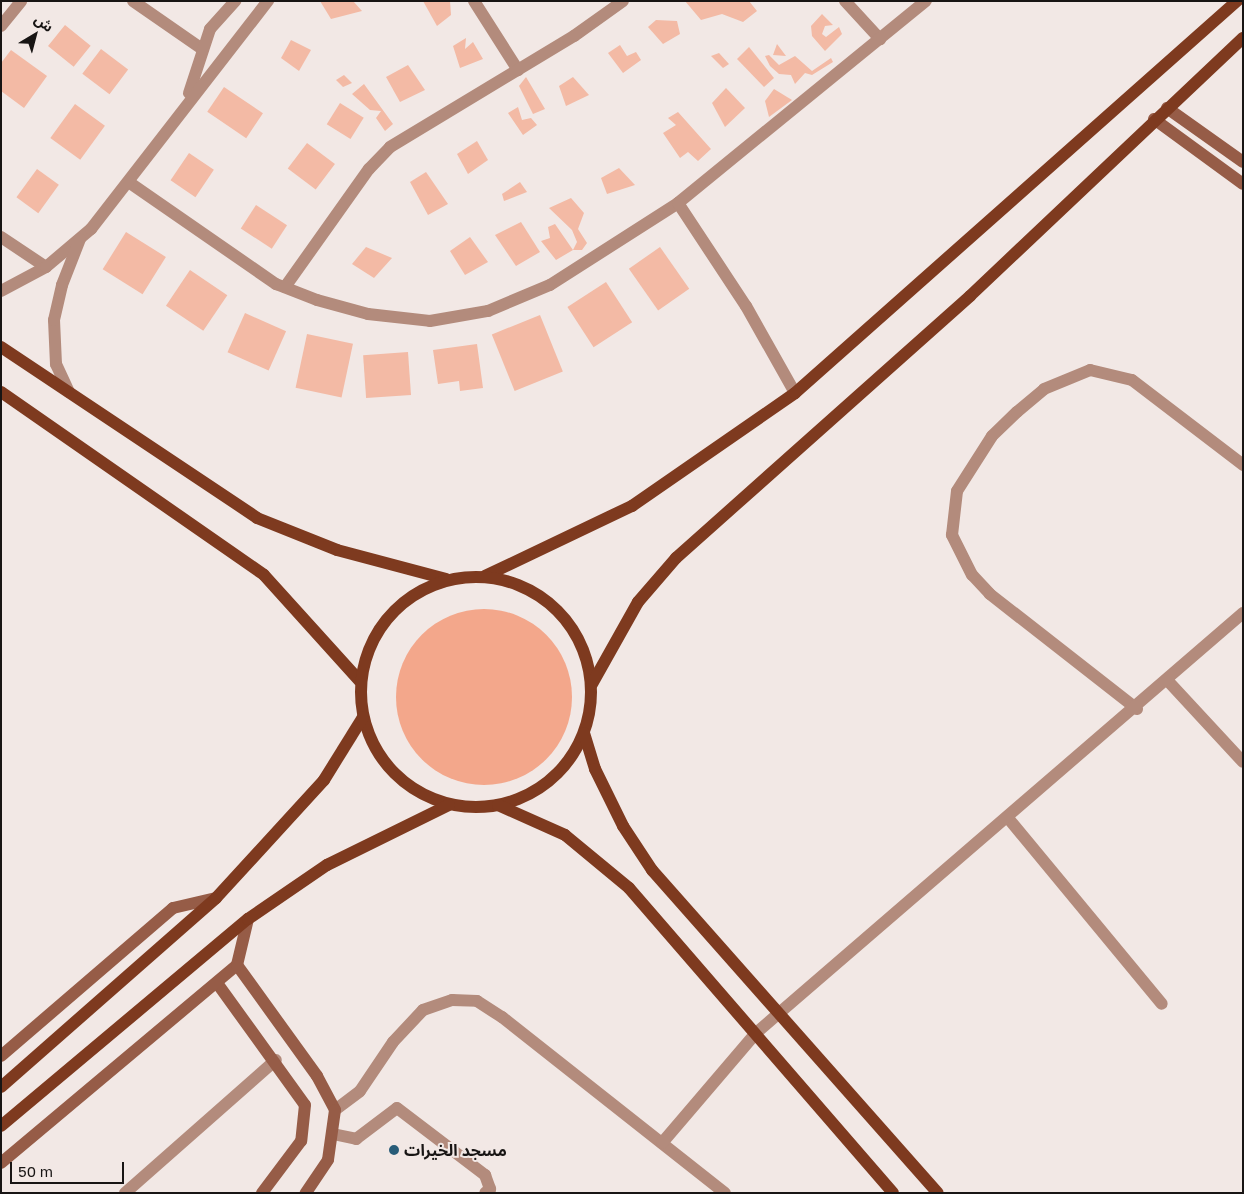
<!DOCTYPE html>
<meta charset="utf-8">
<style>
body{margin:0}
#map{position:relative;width:1244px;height:1194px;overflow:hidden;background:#f2e8e5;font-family:"Golos Text","Noto Sans Arabic",sans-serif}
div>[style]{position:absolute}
.green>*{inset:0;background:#f3a78b}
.round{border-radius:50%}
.building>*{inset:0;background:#f3baa5;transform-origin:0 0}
.street>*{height:12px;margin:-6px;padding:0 6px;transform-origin:6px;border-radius:6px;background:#b38b7c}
.secondary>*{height:12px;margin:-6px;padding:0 6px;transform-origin:6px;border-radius:6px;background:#965c47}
.primary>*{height:12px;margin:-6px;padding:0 6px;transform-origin:6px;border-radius:6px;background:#7e3a1f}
.primary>.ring{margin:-6px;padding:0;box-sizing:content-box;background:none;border:12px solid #7e3a1f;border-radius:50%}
.dots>*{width:14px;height:14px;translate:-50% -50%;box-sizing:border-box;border:2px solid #f2e8e5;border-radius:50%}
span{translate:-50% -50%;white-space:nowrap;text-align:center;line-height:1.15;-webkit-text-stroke:4px #f2e8e5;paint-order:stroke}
.poi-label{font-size:16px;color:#181514;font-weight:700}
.left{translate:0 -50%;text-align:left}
.frame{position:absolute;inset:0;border:2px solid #181514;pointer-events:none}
.north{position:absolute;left:10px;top:10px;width:50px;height:50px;-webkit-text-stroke:4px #f2e8e5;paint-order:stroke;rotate:37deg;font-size:14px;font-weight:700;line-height:20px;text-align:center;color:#181514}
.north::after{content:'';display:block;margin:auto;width:18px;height:22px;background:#181514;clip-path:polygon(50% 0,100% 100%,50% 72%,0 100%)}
.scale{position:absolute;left:10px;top:1162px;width:114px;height:22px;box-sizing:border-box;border:2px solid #181514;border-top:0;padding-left:6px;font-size:15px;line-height:18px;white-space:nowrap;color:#181514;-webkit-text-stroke:4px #f2e8e5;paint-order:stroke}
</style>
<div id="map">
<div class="green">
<i class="round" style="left:396px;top:609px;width:176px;height:176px"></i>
</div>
<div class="building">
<i style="clip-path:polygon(320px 1px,353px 1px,362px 11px,331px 19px)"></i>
<i style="clip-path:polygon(423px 1px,450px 1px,451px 15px,437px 26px)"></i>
<i style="clip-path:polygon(685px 1px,749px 1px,757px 11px,743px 22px,722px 14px,701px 20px)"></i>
<i style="clip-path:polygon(822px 14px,833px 25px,825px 26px,822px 34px,826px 37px,839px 27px,842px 34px,825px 51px,812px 36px,811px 26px)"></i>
<i style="clip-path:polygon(656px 20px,677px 21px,680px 34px,663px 44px,648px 27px)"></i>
<i style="left:65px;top:25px;width:33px;height:27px;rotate:39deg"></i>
<i style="clip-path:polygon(466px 38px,465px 49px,473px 42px,483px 59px,460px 68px,453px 46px)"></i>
<i style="clip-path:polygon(291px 40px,311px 50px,299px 71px,281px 58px)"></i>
<i style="clip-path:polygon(777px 44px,786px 56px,773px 55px)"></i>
<i style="clip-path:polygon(620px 45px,627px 56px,636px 52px,641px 60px,623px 73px,608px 53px)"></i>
<i style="clip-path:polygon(749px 47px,774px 78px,764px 87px,737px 59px)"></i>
<i style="left:101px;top:49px;width:34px;height:31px;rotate:37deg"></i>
<i style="clip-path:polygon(11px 50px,47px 76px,24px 108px,1px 91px,1px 63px)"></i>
<i style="clip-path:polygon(719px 53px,729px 64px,723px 68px,711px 56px)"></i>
<i style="clip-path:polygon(769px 55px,779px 65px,795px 56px,812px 71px,831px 58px,833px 62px,812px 75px,805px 73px,795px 84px,791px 75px,779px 74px,770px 66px,765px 56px)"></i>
<i style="clip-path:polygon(408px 65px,425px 90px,400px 102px,386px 77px)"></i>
<i style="clip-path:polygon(344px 75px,352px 83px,343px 87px,336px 80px)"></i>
<i style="clip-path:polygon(526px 77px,545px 109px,533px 114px,519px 86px)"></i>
<i style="clip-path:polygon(573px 77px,589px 95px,566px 106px,559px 86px)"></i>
<i style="clip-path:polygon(364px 84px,393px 124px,385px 131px,376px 118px,381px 111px,370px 110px,352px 94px)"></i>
<i style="left:224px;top:87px;width:47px;height:30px;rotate:34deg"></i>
<i style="clip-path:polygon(726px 88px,745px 108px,725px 127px,712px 103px)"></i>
<i style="clip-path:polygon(774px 89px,792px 100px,769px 117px,765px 101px)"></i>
<i style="left:340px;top:103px;width:28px;height:25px;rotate:32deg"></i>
<i style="left:75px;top:104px;width:37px;height:42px;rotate:36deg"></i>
<i style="clip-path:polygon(518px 107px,522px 120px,531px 118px,537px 125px,523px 135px,508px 113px)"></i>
<i style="clip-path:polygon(678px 112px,711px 149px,698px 161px,688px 152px,680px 158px,663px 133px,676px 125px,668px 118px)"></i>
<i style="clip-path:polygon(477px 141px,488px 160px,468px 174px,457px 154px)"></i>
<i style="left:307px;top:143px;width:35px;height:32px;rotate:37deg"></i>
<i style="left:189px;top:153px;width:30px;height:33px;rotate:34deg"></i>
<i style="clip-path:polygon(619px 168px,635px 185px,607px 194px,601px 178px)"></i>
<i style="left:37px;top:169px;width:27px;height:35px;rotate:36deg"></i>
<i style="clip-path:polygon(426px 172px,448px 204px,428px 215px,410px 182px)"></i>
<i style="clip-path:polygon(520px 182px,527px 192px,504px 201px,502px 194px)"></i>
<i style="clip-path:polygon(571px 198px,584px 213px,578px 229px,587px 243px,582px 250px,573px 250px,577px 242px,572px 230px,549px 208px)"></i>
<i style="left:256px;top:205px;width:37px;height:28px;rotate:33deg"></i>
<i style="clip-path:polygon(521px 222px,540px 252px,516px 266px,495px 235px)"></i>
<i style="clip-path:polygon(555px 224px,573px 250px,556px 260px,541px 241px,550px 238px,548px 227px)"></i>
<i style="left:126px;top:232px;width:47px;height:44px;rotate:32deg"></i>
<i style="clip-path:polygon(470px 237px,488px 262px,465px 275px,450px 251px)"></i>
<i style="clip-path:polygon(366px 247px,392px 258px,374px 278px,352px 264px)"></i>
<i style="left:660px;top:247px;width:51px;height:38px;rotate:55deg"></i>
<i style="left:190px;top:270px;width:45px;height:43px;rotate:34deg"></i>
<i style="left:606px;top:282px;width:48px;height:46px;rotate:57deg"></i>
<i style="left:245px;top:313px;width:45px;height:43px;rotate:24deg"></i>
<i style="left:540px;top:315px;width:61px;height:52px;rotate:68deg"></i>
<i style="left:307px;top:334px;width:47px;height:55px;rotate:12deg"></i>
<i style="clip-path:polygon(477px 344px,483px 388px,460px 391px,459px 381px,438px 384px,433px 350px)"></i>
<i style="left:408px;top:352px;width:43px;height:45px;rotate:86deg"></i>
</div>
<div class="street">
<i style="left:133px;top:1px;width:84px;rotate:34.8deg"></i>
<i style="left:474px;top:1px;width:82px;rotate:57.5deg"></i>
<i style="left:845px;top:1px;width:52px;rotate:47.4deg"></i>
<i style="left:1px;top:26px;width:32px;rotate:-51deg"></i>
<i style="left:189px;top:93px;width:67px;rotate:-71.8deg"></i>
<i style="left:210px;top:29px;width:38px;rotate:-48deg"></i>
<i style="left:130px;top:183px;width:178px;rotate:34.7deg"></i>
<i style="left:276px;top:284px;width:44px;rotate:21.3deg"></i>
<i style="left:317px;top:300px;width:53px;rotate:15.4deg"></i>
<i style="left:368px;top:314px;width:62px;rotate:6.4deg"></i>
<i style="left:430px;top:321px;width:59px;rotate:-9.8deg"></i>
<i style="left:488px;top:311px;width:67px;rotate:-22.8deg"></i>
<i style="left:550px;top:285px;width:152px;rotate:-32.6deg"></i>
<i style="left:678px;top:203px;width:320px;rotate:-39.2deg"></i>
<i style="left:678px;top:203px;width:123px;rotate:56.6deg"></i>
<i style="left:746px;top:306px;width:100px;rotate:60.6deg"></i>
<i style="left:1px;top:237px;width:54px;rotate:33.7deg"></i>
<i style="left:285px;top:287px;width:145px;rotate:-54.6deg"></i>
<i style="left:369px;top:169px;width:30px;rotate:-46deg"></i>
<i style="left:390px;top:147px;width:215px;rotate:-31.1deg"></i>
<i style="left:574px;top:36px;width:60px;rotate:-35.5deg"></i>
<i style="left:1px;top:291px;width:51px;rotate:-28.1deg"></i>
<i style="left:46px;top:267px;width:59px;rotate:-40.2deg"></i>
<i style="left:91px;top:229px;width:289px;rotate:-52.2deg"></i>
<i style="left:69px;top:392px;width:31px;rotate:-115deg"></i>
<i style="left:56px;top:364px;width:44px;rotate:-92.6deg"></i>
<i style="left:54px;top:320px;width:36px;rotate:-77deg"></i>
<i style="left:62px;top:285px;width:49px;rotate:-68.6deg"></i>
<i style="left:1168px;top:681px;width:110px;rotate:47.2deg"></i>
<i style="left:1137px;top:709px;width:187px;rotate:-142deg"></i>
<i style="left:990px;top:594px;width:26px;rotate:-133deg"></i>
<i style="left:972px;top:575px;width:45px;rotate:-116.6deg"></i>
<i style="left:952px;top:535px;width:44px;rotate:-83.5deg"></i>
<i style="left:957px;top:491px;width:65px;rotate:-57.5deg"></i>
<i style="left:992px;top:436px;width:35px;rotate:-44deg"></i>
<i style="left:1017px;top:412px;width:35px;rotate:-40deg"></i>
<i style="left:1044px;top:389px;width:50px;rotate:-22.4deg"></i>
<i style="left:1090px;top:370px;width:43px;rotate:13.4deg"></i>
<i style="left:1132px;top:380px;width:140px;rotate:37.4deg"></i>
<i style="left:1008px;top:818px;width:241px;rotate:50.4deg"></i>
<i style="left:335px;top:1110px;width:31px;rotate:-37deg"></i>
<i style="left:360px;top:1091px;width:59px;rotate:-56deg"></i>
<i style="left:393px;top:1042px;width:44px;rotate:-46.8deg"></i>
<i style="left:423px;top:1010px;width:31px;rotate:-19deg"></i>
<i style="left:452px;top:1000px;width:25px;rotate:2deg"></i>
<i style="left:477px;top:1001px;width:30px;rotate:33deg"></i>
<i style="left:502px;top:1017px;width:284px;rotate:38.3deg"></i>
<i style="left:333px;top:1134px;width:24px;rotate:12deg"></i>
<i style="left:356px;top:1139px;width:51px;rotate:-37.1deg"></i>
<i style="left:397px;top:1108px;width:111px;rotate:37.3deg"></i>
<i style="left:485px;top:1175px;width:15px;rotate:70deg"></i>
<i style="left:490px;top:1189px;width:6px;rotate:141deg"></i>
<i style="left:662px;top:1143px;width:145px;rotate:-49.5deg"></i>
<i style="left:756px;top:1033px;width:643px;rotate:-40.78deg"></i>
<i style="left:125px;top:1193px;width:201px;rotate:-41.4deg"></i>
</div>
<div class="secondary">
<i style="left:1167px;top:108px;width:93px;rotate:35.4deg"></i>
<i style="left:1154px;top:119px;width:110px;rotate:36.1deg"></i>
<i style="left:237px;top:965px;width:137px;rotate:54.2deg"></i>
<i style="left:317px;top:1076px;width:38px;rotate:62deg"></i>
<i style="left:335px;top:1110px;width:50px;rotate:98deg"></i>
<i style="left:328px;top:1160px;width:40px;rotate:124deg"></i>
<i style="left:217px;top:983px;width:150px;rotate:54.2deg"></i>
<i style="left:305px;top:1105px;width:36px;rotate:96deg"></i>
<i style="left:301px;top:1141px;width:65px;rotate:126.9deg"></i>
<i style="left:1px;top:1056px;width:227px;rotate:-40.7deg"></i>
<i style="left:173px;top:908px;width:44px;rotate:-13.1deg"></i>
<i style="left:1px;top:1163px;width:308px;rotate:-40deg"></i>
<i style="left:237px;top:965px;width:47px;rotate:-76.6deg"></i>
</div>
<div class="primary">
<i style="left:1px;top:347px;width:308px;rotate:33.7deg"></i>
<i style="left:257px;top:518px;width:86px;rotate:21.8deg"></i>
<i style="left:337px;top:550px;width:113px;rotate:14.9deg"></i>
<i style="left:1px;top:392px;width:320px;rotate:34.8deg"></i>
<i style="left:264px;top:575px;width:142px;rotate:47.9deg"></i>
<i style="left:485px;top:576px;width:163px;rotate:-25.5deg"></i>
<i style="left:632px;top:506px;width:198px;rotate:-34.7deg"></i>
<i style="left:795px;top:393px;width:591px;rotate:-41.57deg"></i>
<i class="ring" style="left:361px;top:577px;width:218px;height:218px"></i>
<i style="left:592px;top:684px;width:94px;rotate:-60.7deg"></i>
<i style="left:638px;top:602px;width:58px;rotate:-49.2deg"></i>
<i style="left:676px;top:558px;width:394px;rotate:-41.7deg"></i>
<i style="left:970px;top:296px;width:376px;rotate:-43.4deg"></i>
<i style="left:584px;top:733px;width:38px;rotate:73deg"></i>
<i style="left:595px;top:769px;width:64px;rotate:63.8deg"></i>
<i style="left:623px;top:826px;width:53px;rotate:56.6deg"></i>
<i style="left:652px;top:870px;width:431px;rotate:48.5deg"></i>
<i style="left:498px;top:805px;width:73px;rotate:24.1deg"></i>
<i style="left:565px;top:835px;width:83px;rotate:39.6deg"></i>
<i style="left:629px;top:888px;width:403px;rotate:49.1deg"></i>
<i style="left:1px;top:1087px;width:286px;rotate:-41.3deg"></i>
<i style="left:216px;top:898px;width:160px;rotate:-47.5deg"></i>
<i style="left:324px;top:780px;width:74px;rotate:-58.2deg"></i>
<i style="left:1px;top:1126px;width:322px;rotate:-40deg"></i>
<i style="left:248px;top:919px;width:96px;rotate:-34.4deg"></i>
<i style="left:327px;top:865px;width:136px;rotate:-26.2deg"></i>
</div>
<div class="dots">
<i style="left:394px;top:1150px;background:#285c78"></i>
</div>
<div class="poi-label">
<span class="left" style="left:404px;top:1150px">مسجد الخيرات</span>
</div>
<div class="frame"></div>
<div class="north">ش</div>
<div class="scale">50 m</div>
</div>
